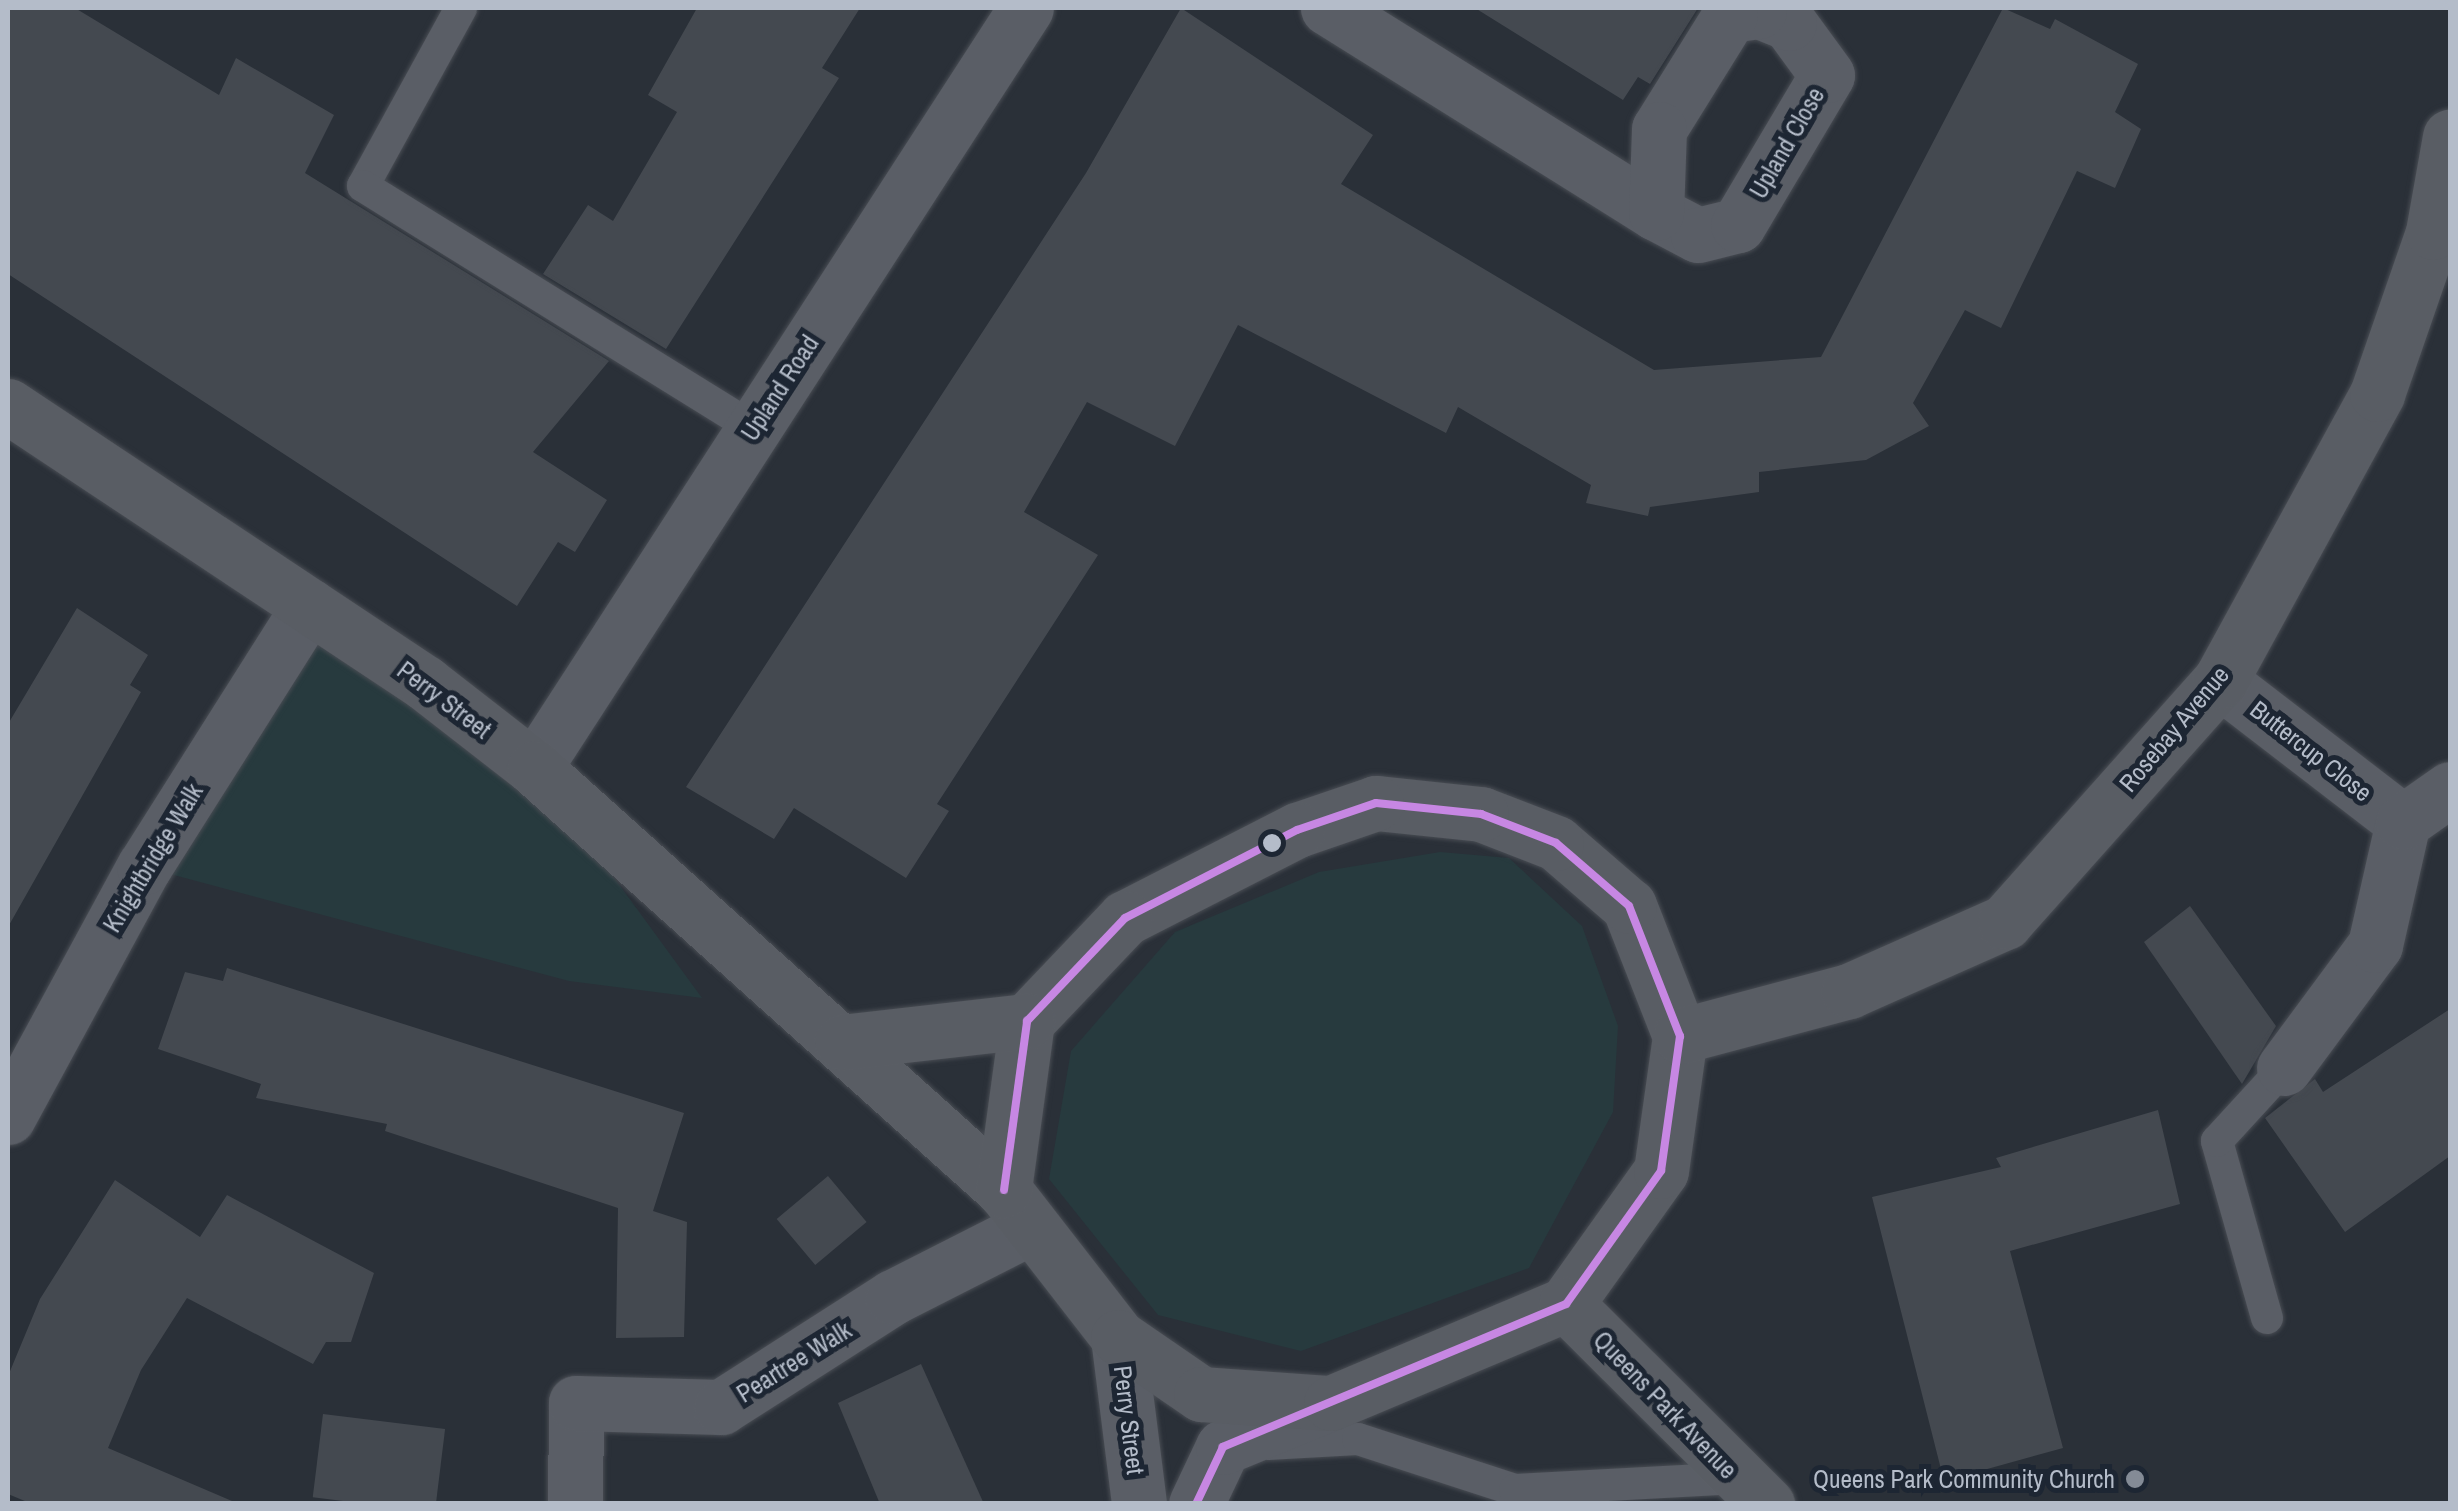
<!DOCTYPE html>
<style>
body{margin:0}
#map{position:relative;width:2458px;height:1511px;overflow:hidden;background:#2a3038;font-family:"Archivo Narrow",sans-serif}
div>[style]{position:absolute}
.green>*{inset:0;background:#273a3e}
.building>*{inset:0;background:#444950;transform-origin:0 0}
.roads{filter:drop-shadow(0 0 2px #484c53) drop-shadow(0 0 2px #484c53)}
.lane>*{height:32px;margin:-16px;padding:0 16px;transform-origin:16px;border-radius:16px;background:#5a5e66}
.street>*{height:55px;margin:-27.5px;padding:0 27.5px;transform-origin:27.5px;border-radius:27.5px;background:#5a5e66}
.secondary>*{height:55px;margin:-27.5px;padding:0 27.5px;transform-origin:27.5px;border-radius:27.5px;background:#595d64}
.bus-1>*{height:8px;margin:-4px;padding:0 4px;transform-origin:4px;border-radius:4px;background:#c787e3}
.dots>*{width:28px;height:28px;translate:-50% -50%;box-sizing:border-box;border:5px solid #1d2633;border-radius:50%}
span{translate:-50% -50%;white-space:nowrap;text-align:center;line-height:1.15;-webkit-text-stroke:10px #1d2633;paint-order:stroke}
.street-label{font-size:25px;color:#b4bcc9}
.poi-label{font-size:25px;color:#b4bcc9}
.right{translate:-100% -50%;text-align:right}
.frame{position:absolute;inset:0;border:10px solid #b4bcc9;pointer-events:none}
</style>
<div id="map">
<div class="green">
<i style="clip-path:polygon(309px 606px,534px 768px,702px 998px,569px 981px,144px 867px)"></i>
<i style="clip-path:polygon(1440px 852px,1509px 858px,1582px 926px,1618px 1026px,1613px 1112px,1529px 1268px,1301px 1351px,1158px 1315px,1049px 1179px,1071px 1051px,1175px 932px,1319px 872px)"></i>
</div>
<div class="building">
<i style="clip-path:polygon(8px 8px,75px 8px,219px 95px,236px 58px,334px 115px,305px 173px,609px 361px,533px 452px,607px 500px,575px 552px,558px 542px,517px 606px,8px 274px)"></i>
<i style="clip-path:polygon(697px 8px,860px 8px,822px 68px,839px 78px,666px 349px,543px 274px,588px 205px,613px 221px,677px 112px,648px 95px)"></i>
<i style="clip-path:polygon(1181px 8px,1373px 135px,1341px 184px,1654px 370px,1821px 357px,2003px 8px,2050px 29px,2055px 19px,2138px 64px,2115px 112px,2141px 129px,2115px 188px,2077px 171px,2001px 328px,1965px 310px,1913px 403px,1929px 426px,1866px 460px,1759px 472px,1759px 492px,1650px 507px,1648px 516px,1586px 503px,1591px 485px,1458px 407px,1446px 433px,1238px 325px,1175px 446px,1087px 402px,1024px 512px,1098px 555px,937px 804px,949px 811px,906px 878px,794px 808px,774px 839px,686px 787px,1086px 173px)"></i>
<i style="clip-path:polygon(1475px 8px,1698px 8px,1650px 84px,1638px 77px,1623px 100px)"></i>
<i style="clip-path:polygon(77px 608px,148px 655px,130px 685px,141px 692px,8px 927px,8px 724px)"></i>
<i style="clip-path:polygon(2190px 906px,2276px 1026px,2242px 1084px,2144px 942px)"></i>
<i style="clip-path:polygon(227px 968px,684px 1113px,653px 1211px,687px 1222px,684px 1337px,616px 1338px,618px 1208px,385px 1131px,387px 1124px,256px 1098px,261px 1084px,158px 1049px,185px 972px,223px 981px)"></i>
<i style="clip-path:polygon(2450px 1009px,2450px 1156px,2345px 1232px,2265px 1118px,2315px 1079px,2323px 1092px)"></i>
<i style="clip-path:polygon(2158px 1110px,2180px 1204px,2010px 1251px,2063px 1448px,1944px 1481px,1872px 1197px,2001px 1167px,1996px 1158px)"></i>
<i style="left:828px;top:1176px;width:60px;height:67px;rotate:50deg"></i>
<i style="clip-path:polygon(115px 1180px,200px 1237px,227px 1195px,374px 1273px,351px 1342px,326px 1342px,313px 1364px,187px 1298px,141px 1370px,108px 1448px,239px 1504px,32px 1504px,8px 1494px,8px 1376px,40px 1299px)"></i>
<i style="clip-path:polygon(921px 1364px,984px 1504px,880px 1504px,838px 1403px)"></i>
<i style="left:323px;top:1414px;width:123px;height:84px;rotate:7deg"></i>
</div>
<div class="roads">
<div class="lane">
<i style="left:461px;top:8px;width:203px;rotate:118.8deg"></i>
<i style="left:363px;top:186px;width:460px;rotate:31.8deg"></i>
<i style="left:2267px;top:1318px;width:184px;rotate:-105.8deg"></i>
<i style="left:2217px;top:1141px;width:99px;rotate:-47.5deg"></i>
<i style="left:1268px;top:1444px;width:90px;rotate:-3.2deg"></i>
<i style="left:1358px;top:1439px;width:165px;rotate:18deg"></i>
<i style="left:1515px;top:1490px;width:219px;rotate:-3.1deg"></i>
</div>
<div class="street">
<i style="left:1328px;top:8px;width:387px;rotate:32deg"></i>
<i style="left:1656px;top:213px;width:47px;rotate:27.6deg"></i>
<i style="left:1698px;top:235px;width:41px;rotate:-14deg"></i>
<i style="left:1738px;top:225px;width:174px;rotate:-59.3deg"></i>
<i style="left:1827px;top:75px;width:64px;rotate:-126.2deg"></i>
<i style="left:1789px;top:23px;width:32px;rotate:-158deg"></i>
<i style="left:1759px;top:11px;width:29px;rotate:172deg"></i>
<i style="left:1730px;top:15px;width:134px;rotate:121.9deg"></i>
<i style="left:1659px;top:129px;width:84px;rotate:92deg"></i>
<i style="left:2220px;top:681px;width:231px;rotate:37.6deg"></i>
<i style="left:534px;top:768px;width:905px;rotate:-57.08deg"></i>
<i style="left:2284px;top:1068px;width:153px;rotate:-53.5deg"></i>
<i style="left:2375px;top:945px;width:126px;rotate:-77.2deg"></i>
<i style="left:2403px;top:822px;width:57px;rotate:-35.1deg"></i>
<i style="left:8px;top:1117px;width:285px;rotate:-61.5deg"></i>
<i style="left:144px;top:867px;width:309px;rotate:-57.7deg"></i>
<i style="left:1118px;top:1337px;width:168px;rotate:82.8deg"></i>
<i style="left:575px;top:1504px;width:101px;rotate:-89.4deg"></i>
<i style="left:576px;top:1403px;width:145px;rotate:1.6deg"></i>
<i style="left:721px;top:1407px;width:204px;rotate:-32.6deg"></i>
<i style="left:893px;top:1297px;width:153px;rotate:-26.9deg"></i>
<i style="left:1196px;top:1504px;width:63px;rotate:-64.7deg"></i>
<i style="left:1223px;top:1447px;width:117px;rotate:-22.2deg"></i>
</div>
<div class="secondary">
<i style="left:8px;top:406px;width:501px;rotate:33.59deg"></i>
<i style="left:425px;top:683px;width:138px;rotate:37.9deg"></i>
<i style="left:534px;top:768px;width:632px;rotate:41.92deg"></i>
<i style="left:1004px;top:1190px;width:186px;rotate:52.2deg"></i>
<i style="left:1118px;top:1337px;width:101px;rotate:34.5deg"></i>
<i style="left:1201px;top:1394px;width:130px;rotate:4deg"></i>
<i style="left:1331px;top:1403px;width:255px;rotate:-22.8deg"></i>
<i style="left:1566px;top:1304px;width:163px;rotate:-54.5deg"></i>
<i style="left:1661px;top:1171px;width:136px;rotate:-82deg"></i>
<i style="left:1680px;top:1036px;width:140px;rotate:-111.4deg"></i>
<i style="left:1629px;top:906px;width:96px;rotate:-139.2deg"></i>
<i style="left:1556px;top:843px;width:80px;rotate:-158.9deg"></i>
<i style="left:1481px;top:814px;width:106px;rotate:-174deg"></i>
<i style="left:1376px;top:803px;width:83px;rotate:161.1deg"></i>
<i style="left:1297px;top:830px;width:193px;rotate:152.9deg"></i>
<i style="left:1125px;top:918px;width:142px;rotate:133.6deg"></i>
<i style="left:1027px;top:1021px;width:171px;rotate:97.8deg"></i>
<i style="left:1680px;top:1036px;width:175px;rotate:-14.9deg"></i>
<i style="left:1849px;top:991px;width:171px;rotate:-23.9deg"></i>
<i style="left:2005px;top:922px;width:323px;rotate:-48.3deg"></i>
<i style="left:2220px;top:681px;width:327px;rotate:-61.3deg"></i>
<i style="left:2377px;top:394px;width:171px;rotate:-70.9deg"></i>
<i style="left:2433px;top:232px;width:97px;rotate:-79.9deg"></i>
<i style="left:842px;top:1042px;width:186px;rotate:-6.5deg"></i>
<i style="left:1566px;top:1304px;width:284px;rotate:44.9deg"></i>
</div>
</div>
<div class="bus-1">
<i style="left:1004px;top:1190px;width:171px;rotate:-82.2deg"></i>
<i style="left:1027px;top:1021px;width:142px;rotate:-46.4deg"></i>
<i style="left:1125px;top:918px;width:193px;rotate:-27.1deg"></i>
<i style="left:1297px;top:830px;width:83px;rotate:-18.9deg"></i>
<i style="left:1376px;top:803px;width:106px;rotate:6deg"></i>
<i style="left:1481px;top:814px;width:80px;rotate:21.1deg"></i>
<i style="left:1556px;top:843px;width:96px;rotate:40.8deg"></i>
<i style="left:1629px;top:906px;width:140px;rotate:68.6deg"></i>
<i style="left:1680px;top:1036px;width:136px;rotate:98deg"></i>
<i style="left:1661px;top:1171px;width:163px;rotate:125.5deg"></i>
<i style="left:1566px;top:1304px;width:372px;rotate:157.4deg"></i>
<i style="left:1223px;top:1447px;width:63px;rotate:115.3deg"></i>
</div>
<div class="dots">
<i style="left:1272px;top:843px;background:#b4bcc9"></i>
<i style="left:2135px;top:1479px;background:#848b96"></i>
</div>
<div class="street-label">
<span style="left:1787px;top:143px;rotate:-60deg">Upland Close</span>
<span style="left:780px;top:388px;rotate:-57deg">Upland Road</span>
<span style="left:444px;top:700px;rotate:37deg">Perry Street</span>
<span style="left:2174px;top:729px;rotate:-50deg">Rosebay Avenue</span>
<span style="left:2311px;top:751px;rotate:38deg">Buttercup Close</span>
<span style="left:153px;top:858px;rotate:-59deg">Knightbridge Walk</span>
<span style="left:794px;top:1362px;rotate:-32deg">Peartree Walk</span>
<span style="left:1665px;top:1405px;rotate:46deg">Queens Park Avenue</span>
<span style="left:1129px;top:1420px;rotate:83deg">Perry Street</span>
</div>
<div class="poi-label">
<span class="right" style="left:2115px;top:1479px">Queens Park Community Church</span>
</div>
<div class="frame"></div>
</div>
